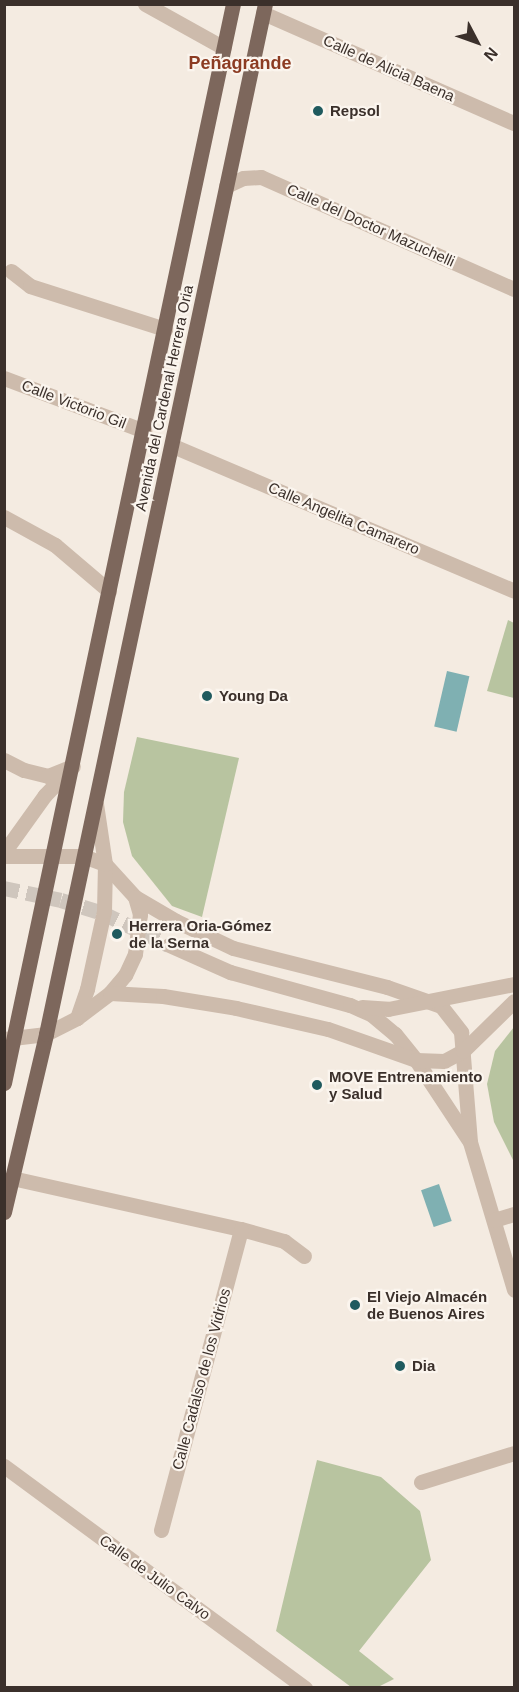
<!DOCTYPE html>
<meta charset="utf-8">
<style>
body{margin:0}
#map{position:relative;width:519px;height:1692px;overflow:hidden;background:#f4ebe1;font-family:Helvetica,sans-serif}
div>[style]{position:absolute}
.green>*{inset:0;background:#b8c4a0}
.water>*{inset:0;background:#7fb0b2;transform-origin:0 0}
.minor-tunnel>*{height:15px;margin-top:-7.5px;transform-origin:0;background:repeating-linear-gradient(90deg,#cfc6bd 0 15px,transparent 0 23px)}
.minor>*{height:15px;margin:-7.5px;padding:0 7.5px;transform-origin:7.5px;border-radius:7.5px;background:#cdbbac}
.major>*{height:15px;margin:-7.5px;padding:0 7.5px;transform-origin:7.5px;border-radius:7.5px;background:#7d675c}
.dots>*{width:16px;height:16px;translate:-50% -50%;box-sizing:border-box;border:3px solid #fbf5ee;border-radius:50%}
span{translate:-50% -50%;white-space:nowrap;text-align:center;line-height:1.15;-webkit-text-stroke:4.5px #fbf5ee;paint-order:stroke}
.street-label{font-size:15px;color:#3b302b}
.poi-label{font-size:15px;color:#3b302b;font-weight:700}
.left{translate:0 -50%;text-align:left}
.quarter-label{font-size:18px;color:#8c3b22;font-weight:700}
.frame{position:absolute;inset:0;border:6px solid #3b302b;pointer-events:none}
.north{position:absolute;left:447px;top:12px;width:60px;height:60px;-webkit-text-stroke:4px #fbf5ee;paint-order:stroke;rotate:131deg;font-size:16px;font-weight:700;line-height:24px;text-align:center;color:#3b302b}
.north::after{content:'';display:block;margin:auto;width:21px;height:27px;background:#3b302b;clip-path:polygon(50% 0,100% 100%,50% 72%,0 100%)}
</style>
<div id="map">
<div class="green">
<i style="clip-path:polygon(508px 620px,514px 623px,514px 698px,487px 691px)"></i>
<i style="clip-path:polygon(137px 737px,239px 758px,202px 917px,172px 906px,132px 856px,123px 822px,124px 792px)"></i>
<i style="clip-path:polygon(514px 1027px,514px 1162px,494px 1122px,487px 1084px,495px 1051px)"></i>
<i style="clip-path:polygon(317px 1460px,381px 1477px,420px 1511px,431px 1560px,359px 1651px,394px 1679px,378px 1687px,351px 1687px,276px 1631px)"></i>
</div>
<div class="water">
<i style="left:447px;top:671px;width:23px;height:57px;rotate:13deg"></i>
<i style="left:439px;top:1184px;width:39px;height:19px;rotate:71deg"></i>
</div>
<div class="minor-tunnel">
<i style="left:4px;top:888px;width:58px;rotate:11.9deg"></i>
<i style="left:61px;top:900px;width:44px;rotate:17.2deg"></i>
<i style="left:103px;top:913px;width:73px;rotate:25.9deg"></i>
</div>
<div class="minor">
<i style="left:145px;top:4px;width:90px;rotate:29.1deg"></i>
<i style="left:263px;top:13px;width:274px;rotate:23.7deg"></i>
<i style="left:226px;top:186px;width:19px;rotate:-25deg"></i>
<i style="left:243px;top:178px;width:18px;rotate:-3deg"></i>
<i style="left:261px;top:177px;width:277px;rotate:23.9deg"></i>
<i style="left:11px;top:271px;width:24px;rotate:38deg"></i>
<i style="left:30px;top:286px;width:142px;rotate:17.7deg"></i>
<i style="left:4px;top:378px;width:150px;rotate:20.7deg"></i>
<i style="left:173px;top:446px;width:371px;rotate:23deg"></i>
<i style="left:4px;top:517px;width:58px;rotate:28.8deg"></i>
<i style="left:55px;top:545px;width:71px;rotate:40.4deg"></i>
<i style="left:4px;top:760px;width:22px;rotate:27deg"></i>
<i style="left:24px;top:770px;width:25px;rotate:14deg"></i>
<i style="left:48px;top:776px;width:22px;rotate:-22deg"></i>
<i style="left:4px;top:852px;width:70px;rotate:-54.3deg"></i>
<i style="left:45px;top:795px;width:40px;rotate:-46deg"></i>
<i style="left:4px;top:856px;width:79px"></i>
<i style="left:83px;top:856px;width:23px;rotate:20deg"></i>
<i style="left:105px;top:864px;width:45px;rotate:47.7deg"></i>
<i style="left:135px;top:897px;width:18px;rotate:74deg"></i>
<i style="left:140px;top:914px;width:40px;rotate:97.1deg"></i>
<i style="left:135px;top:954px;width:23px;rotate:115deg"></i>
<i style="left:125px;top:975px;width:23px;rotate:130deg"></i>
<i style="left:110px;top:993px;width:41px;rotate:142.9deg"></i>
<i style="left:77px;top:1018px;width:35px;rotate:153deg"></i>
<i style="left:46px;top:1034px;width:42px;rotate:173.2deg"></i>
<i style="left:135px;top:897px;width:48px;rotate:30.3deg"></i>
<i style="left:176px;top:921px;width:63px;rotate:25.3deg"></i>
<i style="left:233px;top:948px;width:159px;rotate:14.2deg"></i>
<i style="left:387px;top:987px;width:57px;rotate:19.4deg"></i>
<i style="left:441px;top:1006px;width:33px;rotate:52deg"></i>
<i style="left:461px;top:1032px;width:110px;rotate:85.3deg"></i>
<i style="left:470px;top:1142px;width:154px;rotate:73.4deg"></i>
<i style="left:169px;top:945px;width:67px;rotate:23.9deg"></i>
<i style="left:230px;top:972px;width:124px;rotate:15.4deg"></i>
<i style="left:350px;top:1005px;width:24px;rotate:24deg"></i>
<i style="left:372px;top:1015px;width:30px;rotate:40deg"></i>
<i style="left:395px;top:1034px;width:33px;rotate:51deg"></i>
<i style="left:416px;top:1060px;width:95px;rotate:56.6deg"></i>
<i style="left:110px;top:993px;width:53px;rotate:3.2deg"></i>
<i style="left:163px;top:996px;width:74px;rotate:9.3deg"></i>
<i style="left:236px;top:1008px;width:94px;rotate:12.9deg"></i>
<i style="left:328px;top:1029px;width:93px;rotate:19.4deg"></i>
<i style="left:416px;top:1060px;width:28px;rotate:2deg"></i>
<i style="left:444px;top:1061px;width:21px;rotate:-28deg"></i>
<i style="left:463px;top:1051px;width:71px;rotate:-44.4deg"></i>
<i style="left:362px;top:1007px;width:26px;rotate:4deg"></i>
<i style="left:388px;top:1009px;width:128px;rotate:-11.2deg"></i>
<i style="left:77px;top:1018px;width:31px;rotate:-71deg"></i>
<i style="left:87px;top:989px;width:80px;rotate:-77.7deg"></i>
<i style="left:104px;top:911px;width:47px;rotate:-88.8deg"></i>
<i style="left:105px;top:864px;width:61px;rotate:-98.5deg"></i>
<i style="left:12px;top:1178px;width:235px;rotate:12.6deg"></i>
<i style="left:241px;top:1229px;width:45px;rotate:15.6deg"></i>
<i style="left:284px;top:1241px;width:25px;rotate:37deg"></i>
<i style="left:494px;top:1220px;width:21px;rotate:-17deg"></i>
<i style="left:4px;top:1466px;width:374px;rotate:36.4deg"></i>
<i style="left:421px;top:1482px;width:97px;rotate:-17.3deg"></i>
<i style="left:161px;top:1530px;width:311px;rotate:-75.1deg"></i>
</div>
<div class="major">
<i style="left:4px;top:1083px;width:1103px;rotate:-78.02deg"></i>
<i style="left:4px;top:1212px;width:183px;rotate:-76.7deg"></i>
<i style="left:46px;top:1034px;width:1053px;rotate:-78deg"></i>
</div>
<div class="dots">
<i style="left:318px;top:111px;background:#1f5a5e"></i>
<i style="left:207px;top:696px;background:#1f5a5e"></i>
<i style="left:117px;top:934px;background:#1f5a5e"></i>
<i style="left:317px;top:1085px;background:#1f5a5e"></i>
<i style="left:355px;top:1305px;background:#1f5a5e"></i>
<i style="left:400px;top:1366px;background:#1f5a5e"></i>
</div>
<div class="street-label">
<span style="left:389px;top:68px;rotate:24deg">Calle de Alicia Baena</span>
<span style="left:371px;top:225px;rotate:24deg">Calle del Doctor Mazuchelli</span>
<span style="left:164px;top:398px;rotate:-78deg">Avenida del Cardenal Herrera Oria</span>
<span style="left:74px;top:404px;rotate:21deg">Calle Victorio Gil</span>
<span style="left:344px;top:518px;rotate:23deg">Calle Angelita Camarero</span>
<span style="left:201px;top:1379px;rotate:-75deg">Calle Cadalso de los Vidrios</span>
<span style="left:155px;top:1577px;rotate:36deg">Calle de Julio Calvo</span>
</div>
<div class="poi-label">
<span class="left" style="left:330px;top:111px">Repsol</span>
<span class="left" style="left:219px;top:696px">Young Da</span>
<span class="left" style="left:129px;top:934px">Herrera Oria-Gómez<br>de la Serna</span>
<span class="left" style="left:329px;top:1085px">MOVE Entrenamiento<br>y Salud</span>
<span class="left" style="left:367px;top:1305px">El Viejo Almacén<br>de Buenos Aires</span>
<span class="left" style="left:412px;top:1366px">Dia</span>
</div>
<div class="quarter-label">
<span style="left:240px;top:63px">Peñagrande</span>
</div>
<div class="frame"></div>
<div class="north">N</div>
</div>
